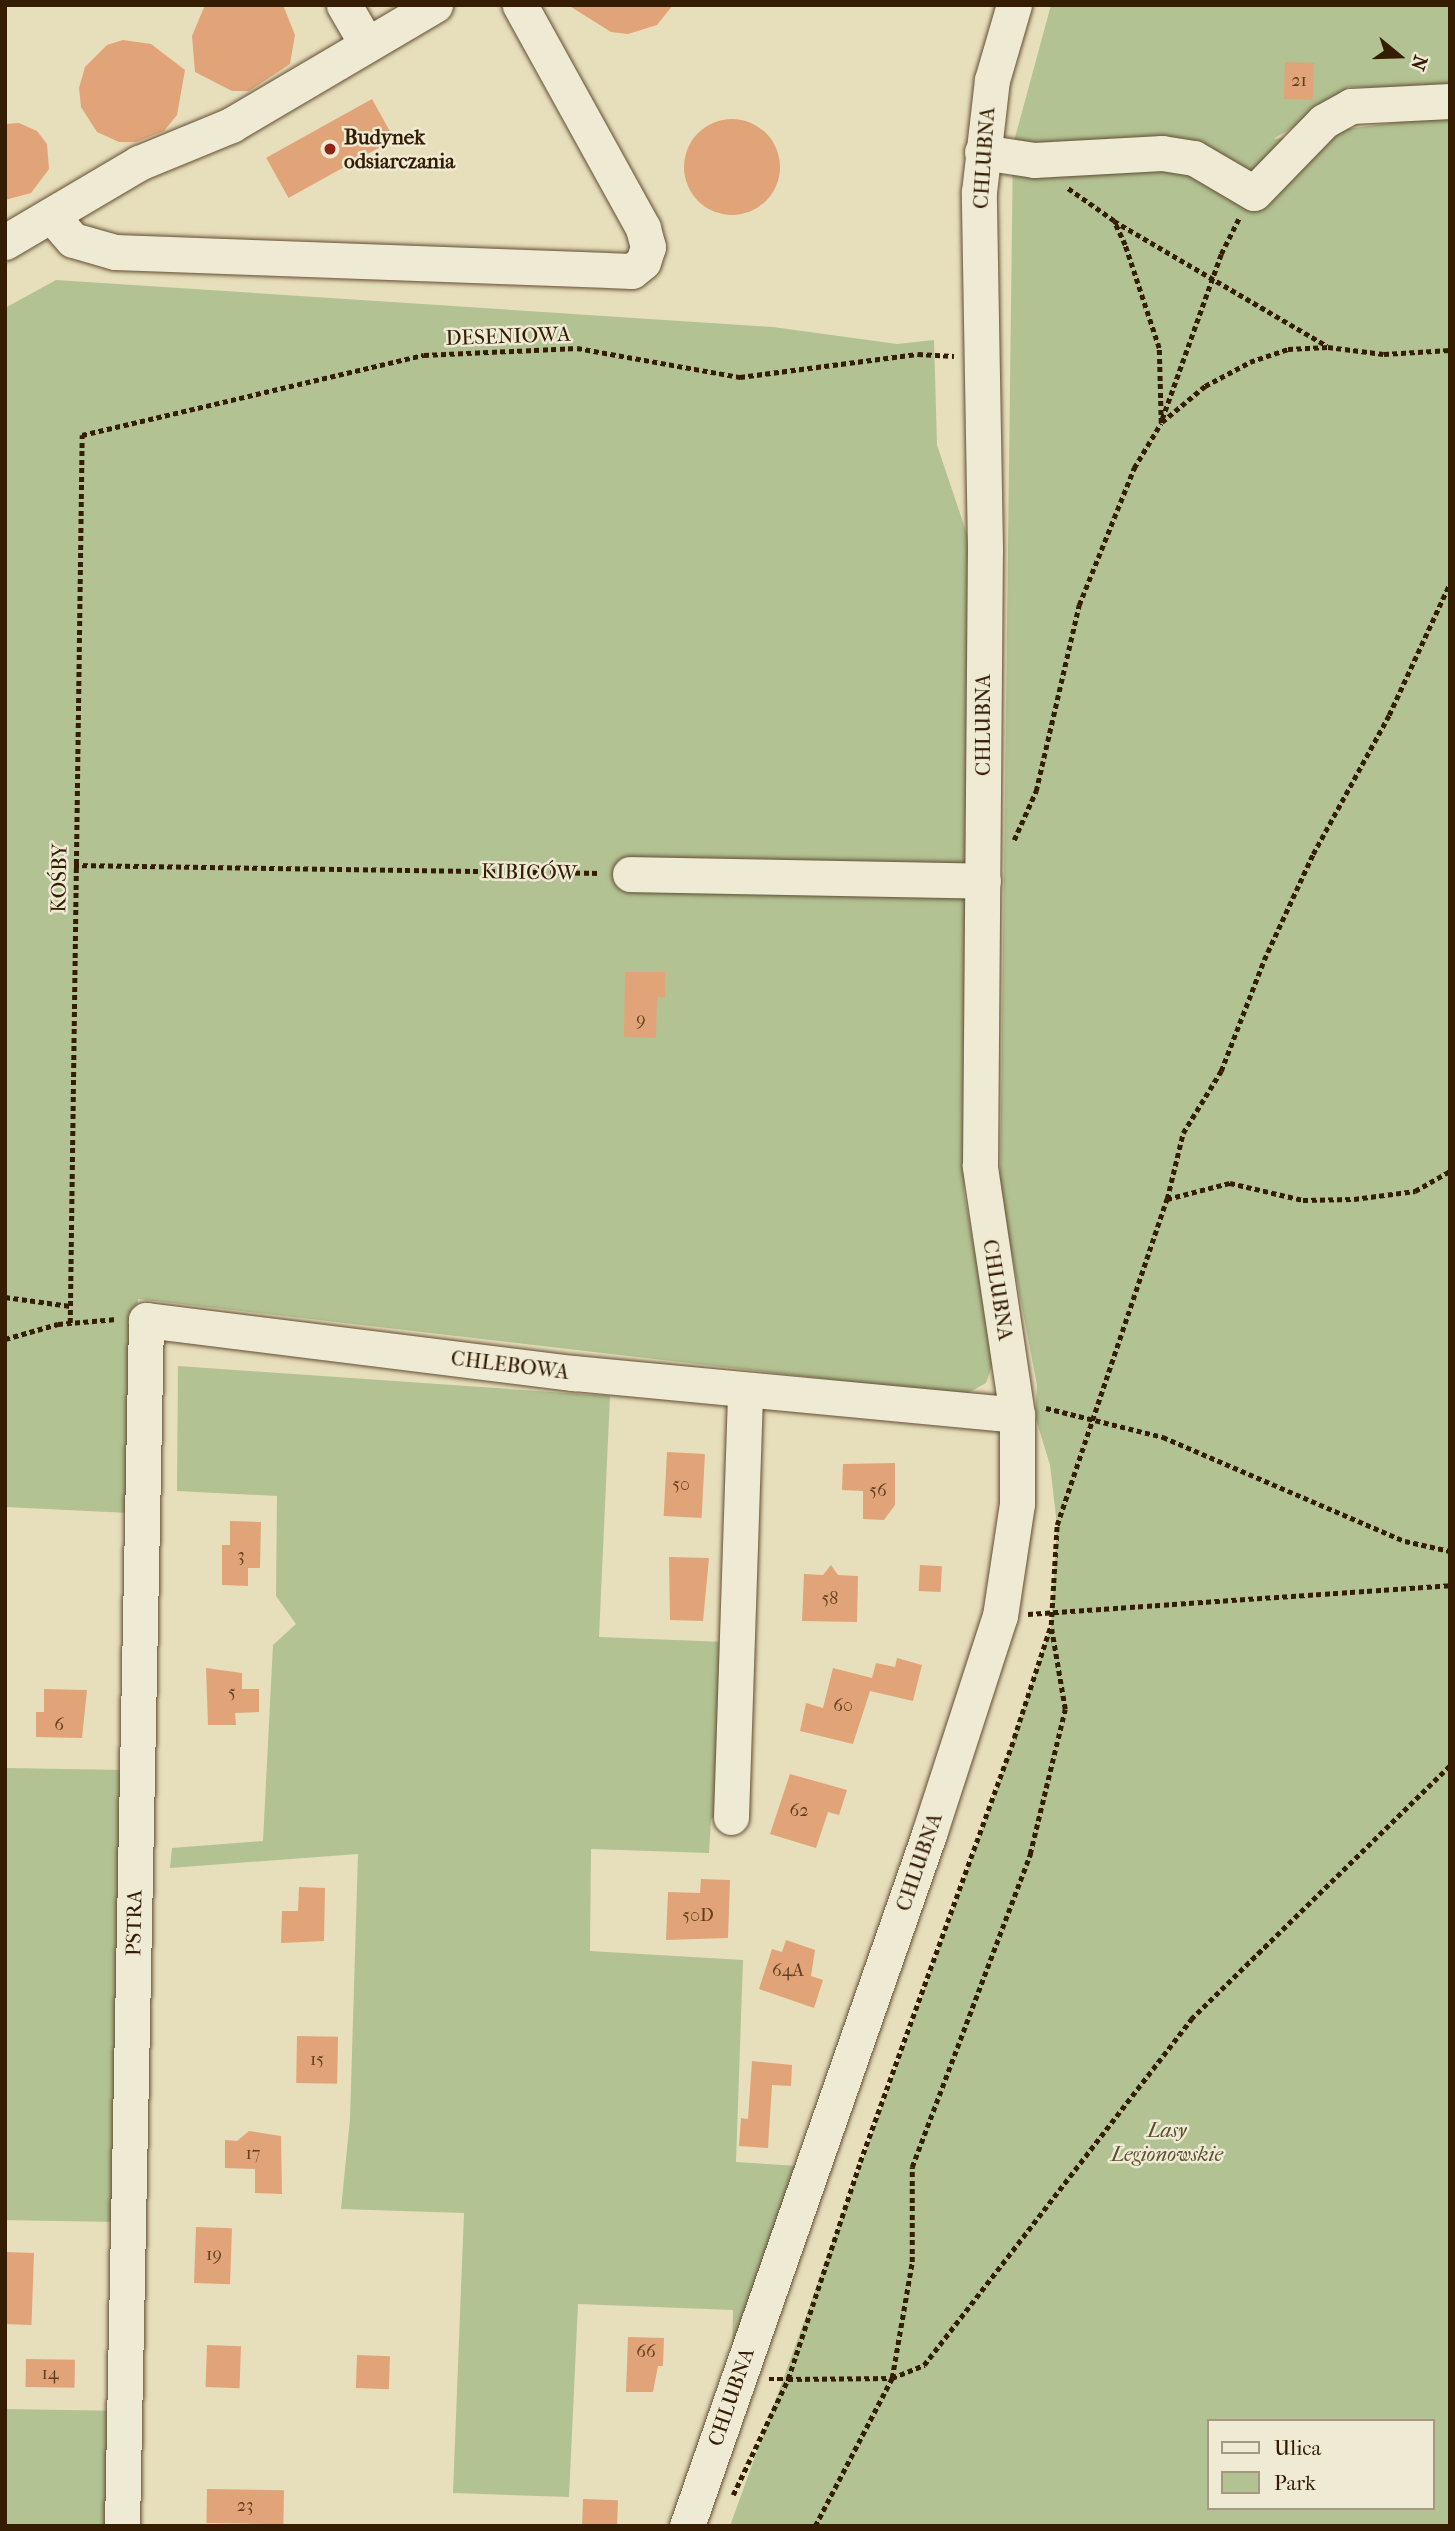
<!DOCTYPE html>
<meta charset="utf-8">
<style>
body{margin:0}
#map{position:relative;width:1455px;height:2531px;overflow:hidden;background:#e7debc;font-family:"IM FELL French Canon",serif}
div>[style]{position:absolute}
.green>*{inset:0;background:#b2c293;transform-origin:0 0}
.building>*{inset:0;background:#e1a479;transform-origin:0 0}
.round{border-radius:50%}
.path>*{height:4.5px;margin-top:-2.25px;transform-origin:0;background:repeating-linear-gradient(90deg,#351d03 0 5px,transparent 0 8.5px)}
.roads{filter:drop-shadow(0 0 2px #624d31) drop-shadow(0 0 2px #624d31)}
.minor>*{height:35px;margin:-17.5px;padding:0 17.5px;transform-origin:17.5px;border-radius:17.5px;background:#efead3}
.dots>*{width:19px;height:19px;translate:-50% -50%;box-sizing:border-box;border:4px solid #efead3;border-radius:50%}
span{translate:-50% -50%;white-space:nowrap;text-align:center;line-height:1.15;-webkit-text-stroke:5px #efead3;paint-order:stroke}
.number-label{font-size:18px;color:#603f20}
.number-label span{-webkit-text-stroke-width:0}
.poi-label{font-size:21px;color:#351d03;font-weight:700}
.left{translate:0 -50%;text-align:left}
.street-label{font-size:21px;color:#351d03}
.park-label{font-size:21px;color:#5a4f2e;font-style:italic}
.frame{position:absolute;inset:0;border:7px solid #351d03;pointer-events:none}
.legend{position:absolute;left:1207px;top:2419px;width:228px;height:91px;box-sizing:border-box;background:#efead3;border:2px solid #a59880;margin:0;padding:9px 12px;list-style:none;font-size:21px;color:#351d03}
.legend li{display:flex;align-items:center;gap:14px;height:35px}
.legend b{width:35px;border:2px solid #a59880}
.north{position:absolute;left:1364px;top:21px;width:70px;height:70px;-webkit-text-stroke:5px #efead3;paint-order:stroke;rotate:109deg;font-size:19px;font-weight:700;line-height:28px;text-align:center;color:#351d03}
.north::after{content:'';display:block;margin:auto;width:24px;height:32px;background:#351d03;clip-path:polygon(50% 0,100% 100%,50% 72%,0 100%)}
</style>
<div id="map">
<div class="green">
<i style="clip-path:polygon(evenodd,1051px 5px,1450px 5px,1450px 89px,1348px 87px,1331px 105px,1273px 139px,1450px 115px,1450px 2526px,730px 2526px,997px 1788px,1051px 1625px,1057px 1525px,1050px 1465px,1035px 1416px,1037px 1385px,1000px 1192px,1013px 145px,1051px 5px,1208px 2421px,1432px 2421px,1432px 2508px,1208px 2508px,1208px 2421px)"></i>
<i style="clip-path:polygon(56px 280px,773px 327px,897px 344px,934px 340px,937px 445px,971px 546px,964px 1192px,990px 1335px,992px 1366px,986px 1383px,964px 1395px,138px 1299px,129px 1513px,5px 1507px,5px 308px)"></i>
<i style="clip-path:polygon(178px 1366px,610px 1396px,599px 1637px,726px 1642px,719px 1810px,711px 1820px,709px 1853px,591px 1849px,590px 1951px,743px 1960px,736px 2162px,799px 2166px,732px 2359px,733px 2310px,578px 2304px,569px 2497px,453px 2493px,464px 2213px,341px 2209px,350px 2119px,358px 1854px,170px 1868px,172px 1848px,263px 1841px,273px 1645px,296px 1624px,276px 1596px,277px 1496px,177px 1491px)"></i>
<i style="left:5px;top:1768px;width:121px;height:452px;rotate:1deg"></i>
<i style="left:5px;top:2409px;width:107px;height:117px;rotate:1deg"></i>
</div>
<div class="building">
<i style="clip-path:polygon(205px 5px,283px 5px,295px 35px,290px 64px,249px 91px,232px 91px,195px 72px,192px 36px)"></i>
<i style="clip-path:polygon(568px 5px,673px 5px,657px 25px,628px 34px,611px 32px)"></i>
<i style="clip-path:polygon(123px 40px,151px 44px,185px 70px,177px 115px,164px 131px,136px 142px,119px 142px,97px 132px,81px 107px,79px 88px,85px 67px,107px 45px)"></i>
<i style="left:1285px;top:62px;width:29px;height:37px;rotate:2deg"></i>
<i style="left:372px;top:99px;width:46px;height:121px;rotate:61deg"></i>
<i class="round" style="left:684px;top:119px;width:96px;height:96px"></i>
<i style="clip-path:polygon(19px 123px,37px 131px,47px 144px,49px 169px,31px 193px,5px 200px,5px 124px)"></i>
<i style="clip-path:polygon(625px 972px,665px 972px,665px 998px,657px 997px,656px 1038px,624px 1037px)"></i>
<i style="left:667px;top:1452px;width:38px;height:64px;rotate:3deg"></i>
<i style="clip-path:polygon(895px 1463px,895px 1505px,884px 1520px,863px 1519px,863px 1491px,842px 1490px,843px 1464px)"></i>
<i style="clip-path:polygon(230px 1521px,261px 1522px,260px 1568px,248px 1568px,248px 1586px,222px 1585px,222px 1545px,230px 1545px)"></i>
<i style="clip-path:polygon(669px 1557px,709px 1558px,703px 1621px,670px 1620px)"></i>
<i style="clip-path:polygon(831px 1565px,838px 1575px,858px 1576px,857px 1622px,802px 1621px,804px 1574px,823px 1575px)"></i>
<i style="left:920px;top:1565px;width:22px;height:26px;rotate:3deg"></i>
<i style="clip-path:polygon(897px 1658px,922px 1665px,913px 1701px,870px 1691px,853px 1744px,800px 1731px,806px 1703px,823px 1708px,833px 1668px,872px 1678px,876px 1663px,895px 1667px)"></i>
<i style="clip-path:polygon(206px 1668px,242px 1673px,242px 1689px,259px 1689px,259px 1712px,235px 1713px,236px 1725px,208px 1725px)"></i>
<i style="clip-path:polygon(44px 1689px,87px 1690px,82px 1738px,36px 1737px,36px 1712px,44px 1712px)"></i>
<i style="clip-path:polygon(790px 1774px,847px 1790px,839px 1815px,828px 1812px,816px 1848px,770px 1834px)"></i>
<i style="clip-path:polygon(701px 1879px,730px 1880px,728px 1938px,666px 1940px,668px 1892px,700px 1893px)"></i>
<i style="clip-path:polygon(299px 1887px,325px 1888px,324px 1941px,281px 1943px,282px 1911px,298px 1911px)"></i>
<i style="clip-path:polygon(786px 1940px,815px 1950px,811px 1976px,823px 1980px,814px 2008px,759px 1989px,772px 1949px,782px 1952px)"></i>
<i style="left:297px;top:2036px;width:41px;height:47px;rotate:1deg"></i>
<i style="clip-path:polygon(752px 2061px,792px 2065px,791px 2086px,772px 2085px,768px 2148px,739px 2146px,741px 2118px,748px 2119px)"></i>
<i style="clip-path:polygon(249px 2131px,281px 2136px,282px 2194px,255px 2193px,255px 2169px,225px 2168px,225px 2140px,237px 2141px)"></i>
<i style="left:196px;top:2227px;width:36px;height:56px;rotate:2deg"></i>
<i style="left:5px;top:2252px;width:29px;height:72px;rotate:2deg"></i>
<i style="clip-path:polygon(628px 2337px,664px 2338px,663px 2366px,658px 2366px,653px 2392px,626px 2392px)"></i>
<i style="left:207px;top:2345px;width:34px;height:42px;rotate:2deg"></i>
<i style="left:357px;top:2355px;width:33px;height:33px;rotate:2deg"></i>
<i style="left:26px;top:2359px;width:49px;height:28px;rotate:1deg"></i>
<i style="left:207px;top:2489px;width:77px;height:34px;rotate:1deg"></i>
<i style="left:583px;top:2499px;width:35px;height:27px;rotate:2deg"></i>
</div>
<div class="path">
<i style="left:1114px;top:221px;width:247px;rotate:30.4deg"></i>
<i style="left:1162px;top:419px;width:175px;rotate:-70.3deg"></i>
<i style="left:1221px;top:254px;width:40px;rotate:-63.4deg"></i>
<i style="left:1162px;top:422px;width:56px;rotate:-39.9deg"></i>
<i style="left:1205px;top:386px;width:51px;rotate:-28.1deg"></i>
<i style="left:1250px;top:362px;width:40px;rotate:-18.9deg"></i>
<i style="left:1288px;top:349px;width:40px;rotate:-2.9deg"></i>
<i style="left:1328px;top:347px;width:56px;rotate:7.1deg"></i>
<i style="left:1384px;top:354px;width:66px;rotate:-3.5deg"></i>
<i style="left:1014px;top:840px;width:54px;rotate:-65.8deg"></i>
<i style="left:1036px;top:791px;width:191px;rotate:-77deg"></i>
<i style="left:1079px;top:605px;width:148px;rotate:-68.1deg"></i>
<i style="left:1134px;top:468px;width:52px;rotate:-59deg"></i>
<i style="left:1161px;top:423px;width:75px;rotate:-91.5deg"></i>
<i style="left:1159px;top:348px;width:108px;rotate:-108.3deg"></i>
<i style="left:1125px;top:245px;width:26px;rotate:-115deg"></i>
<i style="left:1114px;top:221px;width:57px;rotate:-144.9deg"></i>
<i style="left:74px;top:865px;width:527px;rotate:0.87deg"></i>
<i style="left:1167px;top:1199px;width:68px;rotate:-76.4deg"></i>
<i style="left:1183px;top:1133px;width:73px;rotate:-58.5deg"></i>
<i style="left:1221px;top:1071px;width:119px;rotate:-68.8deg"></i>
<i style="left:1264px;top:960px;width:117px;rotate:-65.2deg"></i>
<i style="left:1313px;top:854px;width:158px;rotate:-61.3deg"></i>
<i style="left:1389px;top:715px;width:145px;rotate:-65.2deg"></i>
<i style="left:5px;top:1297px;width:66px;rotate:7.9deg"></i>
<i style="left:70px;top:1323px;width:888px;rotate:-89.23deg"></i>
<i style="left:82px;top:435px;width:351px;rotate:-13.2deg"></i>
<i style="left:424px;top:355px;width:153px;rotate:-2.6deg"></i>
<i style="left:577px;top:348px;width:166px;rotate:10.1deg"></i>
<i style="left:740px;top:377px;width:179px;rotate:-7.4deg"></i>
<i style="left:918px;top:354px;width:36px;rotate:3deg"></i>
<i style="left:5px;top:1339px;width:55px;rotate:-15.8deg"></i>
<i style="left:58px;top:1324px;width:59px;rotate:-4.8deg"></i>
<i style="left:1046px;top:1408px;width:121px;rotate:13.9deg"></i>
<i style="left:1163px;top:1437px;width:263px;rotate:23.3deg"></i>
<i style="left:1405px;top:1541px;width:46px;rotate:12.5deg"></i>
<i style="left:1028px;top:1614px;width:423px;rotate:-3.9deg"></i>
<i style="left:769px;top:2379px;width:19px"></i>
<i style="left:788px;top:2379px;width:229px;rotate:-71.6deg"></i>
<i style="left:860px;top:2162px;width:451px;rotate:-70deg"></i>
<i style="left:1014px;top:1738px;width:119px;rotate:-71.9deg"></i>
<i style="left:1051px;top:1625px;width:100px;rotate:-86.6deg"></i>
<i style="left:1057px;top:1525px;width:344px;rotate:-71.4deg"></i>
<i style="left:1167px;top:1199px;width:65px;rotate:-14.3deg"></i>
<i style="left:1230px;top:1183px;width:75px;rotate:13.1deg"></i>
<i style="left:1303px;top:1200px;width:51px;rotate:-1.1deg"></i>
<i style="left:1354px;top:1199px;width:62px;rotate:-7.5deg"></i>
<i style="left:1415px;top:1191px;width:40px;rotate:-29.7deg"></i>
<i style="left:733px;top:2495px;width:128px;rotate:-64.6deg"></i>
<i style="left:788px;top:2379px;width:104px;rotate:-0.6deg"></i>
<i style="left:892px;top:2378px;width:35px;rotate:-22deg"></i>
<i style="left:924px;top:2365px;width:437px;rotate:-52.3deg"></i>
<i style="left:1191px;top:2019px;width:363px;rotate:-44.4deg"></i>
<i style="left:815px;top:2526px;width:167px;rotate:-62.5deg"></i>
<i style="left:892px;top:2378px;width:118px;rotate:-80.2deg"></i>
<i style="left:912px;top:2262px;width:95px;rotate:-90deg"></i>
<i style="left:912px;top:2167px;width:335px;rotate:-69.3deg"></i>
<i style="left:1030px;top:1854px;width:149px;rotate:-76.4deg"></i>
<i style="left:1065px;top:1709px;width:84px;rotate:-99.6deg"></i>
</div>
<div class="roads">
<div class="minor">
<i style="left:344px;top:5px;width:44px;rotate:59.9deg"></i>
<i style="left:982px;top:152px;width:53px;rotate:8.7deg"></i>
<i style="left:1034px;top:160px;width:128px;rotate:-3.1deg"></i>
<i style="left:1162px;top:153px;width:32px;rotate:9deg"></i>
<i style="left:1194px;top:158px;width:69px;rotate:30.3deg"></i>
<i style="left:1254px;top:193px;width:100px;rotate:-45.8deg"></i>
<i style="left:1324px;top:121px;width:31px;rotate:-29deg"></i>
<i style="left:1351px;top:106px;width:99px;rotate:-2.9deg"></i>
<i style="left:51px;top:215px;width:33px;rotate:49deg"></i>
<i style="left:73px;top:240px;width:44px;rotate:15.9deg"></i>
<i style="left:115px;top:252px;width:517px;rotate:2.1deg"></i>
<i style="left:632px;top:271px;width:14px;rotate:-39deg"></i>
<i style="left:643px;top:262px;width:16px;rotate:-72deg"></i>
<i style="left:648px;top:247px;width:20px;rotate:-105deg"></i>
<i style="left:643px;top:228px;width:255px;rotate:-118.9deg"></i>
<i style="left:5px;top:242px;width:156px;rotate:-30.5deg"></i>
<i style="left:139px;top:163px;width:100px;rotate:-22.4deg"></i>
<i style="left:231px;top:125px;width:237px;rotate:-30.5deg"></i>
<i style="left:630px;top:874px;width:353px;rotate:1.1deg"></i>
<i style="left:731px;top:1817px;width:427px;rotate:-88.1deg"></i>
<i style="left:122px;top:2526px;width:1206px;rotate:-88.86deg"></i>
<i style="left:146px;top:1320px;width:431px;rotate:7.1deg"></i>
<i style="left:574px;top:1373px;width:445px;rotate:5.4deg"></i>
<i style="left:687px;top:2526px;width:733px;rotate:-70.72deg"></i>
<i style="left:929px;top:1834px;width:229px;rotate:-72deg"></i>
<i style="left:1000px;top:1616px;width:113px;rotate:-81.4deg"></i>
<i style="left:1017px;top:1504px;width:89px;rotate:-90deg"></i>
<i style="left:1017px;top:1415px;width:252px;rotate:-98.5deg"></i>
<i style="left:980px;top:1166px;width:617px;rotate:-89.54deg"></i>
<i style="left:985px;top:549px;width:357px;rotate:-91deg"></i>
<i style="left:979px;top:192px;width:113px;rotate:-83.4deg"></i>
<i style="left:992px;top:80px;width:78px;rotate:-73.7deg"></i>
</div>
</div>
<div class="dots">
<i style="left:330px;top:149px;background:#8f2418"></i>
</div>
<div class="number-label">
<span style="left:1299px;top:81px">21</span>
<span style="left:641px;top:1020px">9</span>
<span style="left:681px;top:1485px">50</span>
<span style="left:878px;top:1491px">56</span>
<span style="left:241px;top:1556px">3</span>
<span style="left:830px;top:1599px">58</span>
<span style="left:232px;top:1693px">5</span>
<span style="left:843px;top:1706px">60</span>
<span style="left:59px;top:1725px">6</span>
<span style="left:799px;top:1811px">62</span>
<span style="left:698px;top:1916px">50D</span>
<span style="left:788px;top:1971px">64A</span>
<span style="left:317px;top:2060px">15</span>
<span style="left:253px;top:2154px">17</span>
<span style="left:214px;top:2255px">19</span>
<span style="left:646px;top:2352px">66</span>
<span style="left:50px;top:2374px">14</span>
<span style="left:245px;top:2506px">23</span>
</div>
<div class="poi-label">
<span class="left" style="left:344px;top:149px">Budynek<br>odsiarczania</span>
</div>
<div class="street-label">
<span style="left:984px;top:158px;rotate:-86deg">CHLUBNA</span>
<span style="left:508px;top:336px;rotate:-2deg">DESENIOWA</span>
<span style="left:983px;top:725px;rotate:-90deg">CHLUBNA</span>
<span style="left:529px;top:872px;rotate:1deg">KIBICÓW</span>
<span style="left:59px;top:878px;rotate:-89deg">KOŚBY</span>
<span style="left:998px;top:1290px;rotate:81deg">CHLUBNA</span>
<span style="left:510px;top:1365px;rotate:7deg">CHLEBOWA</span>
<span style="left:919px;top:1862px;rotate:-71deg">CHLUBNA</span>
<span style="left:134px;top:1923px;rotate:-89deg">PSTRA</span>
<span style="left:731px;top:2397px;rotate:-71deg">CHLUBNA</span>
</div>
<div class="park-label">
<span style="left:1167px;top:2142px">Lasy<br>Legionowskie</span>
</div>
<div class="frame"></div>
<ul class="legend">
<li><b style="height:9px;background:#efead3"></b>Ulica</li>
<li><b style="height:19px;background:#b2c293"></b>Park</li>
</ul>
<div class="north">N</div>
</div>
